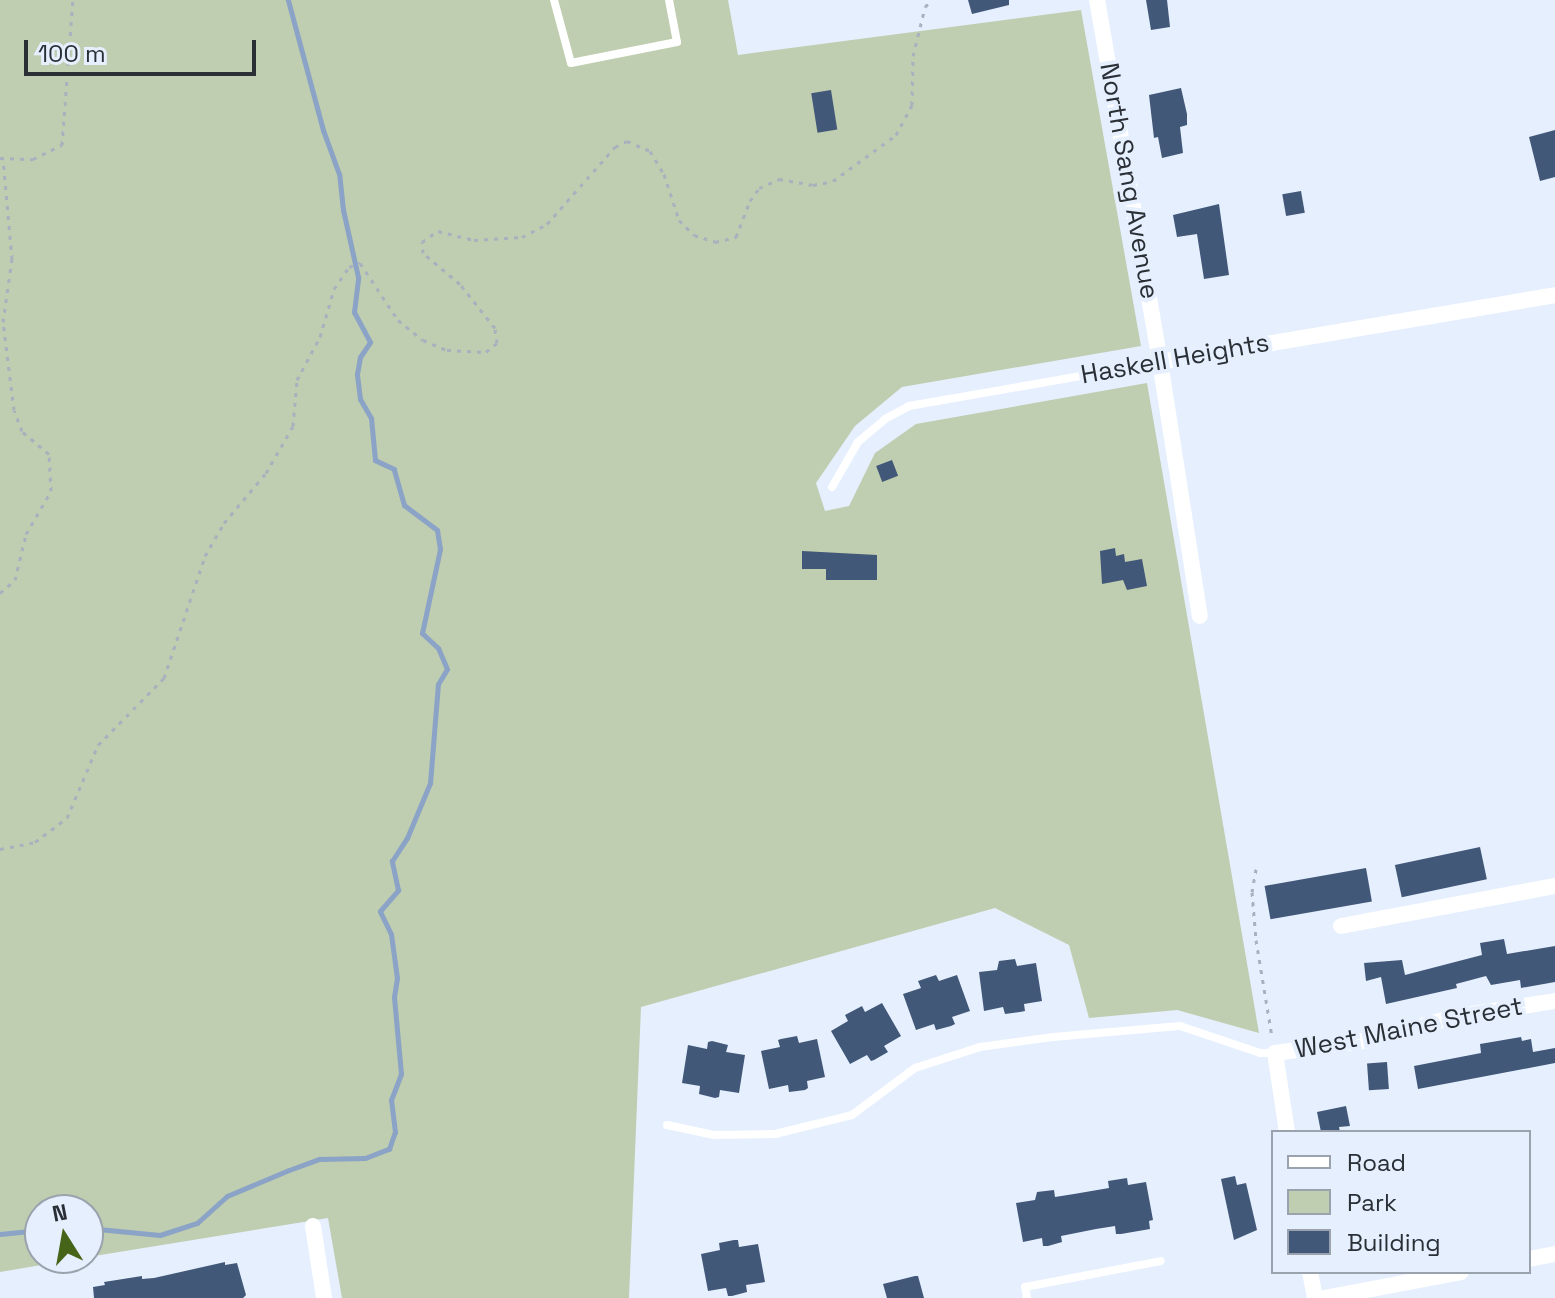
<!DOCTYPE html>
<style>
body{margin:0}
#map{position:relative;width:1555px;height:1298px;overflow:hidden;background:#e5effe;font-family:"Space Grotesk",sans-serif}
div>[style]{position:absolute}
.green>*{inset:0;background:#bfcdb0}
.stream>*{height:5px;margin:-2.5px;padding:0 2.5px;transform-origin:2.5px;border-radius:2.5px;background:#8aa3c6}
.building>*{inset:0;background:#425878;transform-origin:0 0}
.path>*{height:3px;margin-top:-1.5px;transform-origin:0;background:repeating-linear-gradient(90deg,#a8b1bd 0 4px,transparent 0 10px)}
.service>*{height:8px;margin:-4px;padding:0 4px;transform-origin:4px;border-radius:4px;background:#fff}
.minor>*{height:16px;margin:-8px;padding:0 8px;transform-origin:8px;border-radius:8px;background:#fff}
span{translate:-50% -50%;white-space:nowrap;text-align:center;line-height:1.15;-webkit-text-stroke:8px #e5effe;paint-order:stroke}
.street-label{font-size:26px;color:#2a2f36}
.legend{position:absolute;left:1271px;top:1130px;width:260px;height:144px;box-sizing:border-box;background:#e5effe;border:2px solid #9aa2ae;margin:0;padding:10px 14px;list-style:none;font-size:24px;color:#2a2f36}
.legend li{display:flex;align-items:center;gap:16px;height:40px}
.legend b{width:40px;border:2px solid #9aa2ae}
.north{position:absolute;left:24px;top:1194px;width:80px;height:80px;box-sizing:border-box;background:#e5effe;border:2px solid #9aa2ae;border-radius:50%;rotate:349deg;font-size:22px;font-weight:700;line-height:32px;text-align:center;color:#2a2f36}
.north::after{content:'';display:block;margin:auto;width:28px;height:36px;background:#476519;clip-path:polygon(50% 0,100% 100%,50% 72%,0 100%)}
.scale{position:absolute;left:24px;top:40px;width:232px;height:36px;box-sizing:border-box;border:4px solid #2a2f36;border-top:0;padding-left:10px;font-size:24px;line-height:28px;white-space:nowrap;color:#2a2f36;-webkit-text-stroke:6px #e5effe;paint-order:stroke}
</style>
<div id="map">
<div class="green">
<i style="clip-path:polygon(0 0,728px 0,738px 55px,1081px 10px,1141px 346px,902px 387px,855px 426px,816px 483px,825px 511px,849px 506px,875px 453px,916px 424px,1147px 383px,1259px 1033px,1177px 1010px,1089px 1018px,1069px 945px,995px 908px,641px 1007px,629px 1298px,342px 1298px,328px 1218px,88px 1257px,88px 1210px,40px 1210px,40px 1258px,83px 1258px,0 1272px)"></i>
</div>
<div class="stream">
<i style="left:88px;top:1228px;width:72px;rotate:5.6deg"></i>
<i style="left:160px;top:1235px;width:39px;rotate:-18deg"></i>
<i style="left:197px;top:1223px;width:40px;rotate:-42deg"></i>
<i style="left:227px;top:1196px;width:67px;rotate:-22.8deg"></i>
<i style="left:289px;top:1170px;width:33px;rotate:-20deg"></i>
<i style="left:320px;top:1159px;width:45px;rotate:-1.3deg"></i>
<i style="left:365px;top:1158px;width:26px;rotate:-21deg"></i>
<i style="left:389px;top:1149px;width:18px;rotate:-71deg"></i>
<i style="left:395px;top:1132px;width:32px;rotate:-97deg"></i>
<i style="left:391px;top:1100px;width:28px;rotate:-69deg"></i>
<i style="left:401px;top:1074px;width:77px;rotate:-95.2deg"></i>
<i style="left:394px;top:997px;width:19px;rotate:-81deg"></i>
<i style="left:397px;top:978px;width:44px;rotate:-97.8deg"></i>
<i style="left:391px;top:934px;width:25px;rotate:-116deg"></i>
<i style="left:380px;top:911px;width:28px;rotate:-49deg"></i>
<i style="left:398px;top:890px;width:30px;rotate:-102deg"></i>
<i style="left:392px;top:861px;width:27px;rotate:-57deg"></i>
<i style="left:407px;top:838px;width:60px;rotate:-67.3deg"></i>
<i style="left:430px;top:783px;width:99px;rotate:-85.4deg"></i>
<i style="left:438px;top:684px;width:17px;rotate:-59deg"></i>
<i style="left:447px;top:669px;width:23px;rotate:-113deg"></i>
<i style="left:438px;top:648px;width:22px;rotate:-137deg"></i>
<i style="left:422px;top:633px;width:86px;rotate:-77.9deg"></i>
<i style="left:440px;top:549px;width:19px;rotate:-99deg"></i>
<i style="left:437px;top:530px;width:41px;rotate:-142.9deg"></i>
<i style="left:404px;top:505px;width:37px;rotate:-106deg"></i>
<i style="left:394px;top:469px;width:21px;rotate:-155deg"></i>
<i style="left:375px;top:460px;width:42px;rotate:-95.4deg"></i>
<i style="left:371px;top:418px;width:22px;rotate:-120deg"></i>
<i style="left:360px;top:399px;width:25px;rotate:-97deg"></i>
<i style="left:357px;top:374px;width:17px;rotate:-80deg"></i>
<i style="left:360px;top:357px;width:18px;rotate:-56deg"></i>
<i style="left:370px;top:342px;width:34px;rotate:-118deg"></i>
<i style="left:354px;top:312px;width:35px;rotate:-83deg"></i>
<i style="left:358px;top:277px;width:69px;rotate:-102.6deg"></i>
<i style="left:343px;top:210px;width:36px;rotate:-96deg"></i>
<i style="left:339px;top:174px;width:47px;rotate:-110deg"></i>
<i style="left:323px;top:130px;width:135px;rotate:-105.1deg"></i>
<i style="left:0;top:1234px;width:40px;rotate:-5.7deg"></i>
</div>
<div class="building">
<i style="clip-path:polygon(968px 0,1009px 0,1009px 5px,972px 14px)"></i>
<i style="clip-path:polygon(1146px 0,1167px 0,1170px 27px,1151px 30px)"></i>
<i style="clip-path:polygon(1181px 88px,1187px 114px,1187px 125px,1180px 127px,1183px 153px,1162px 158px,1158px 137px,1154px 138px,1149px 95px)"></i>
<i style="left:831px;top:90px;width:40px;height:20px;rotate:81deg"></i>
<i style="clip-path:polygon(1555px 130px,1555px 177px,1540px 181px,1529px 137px)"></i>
<i style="left:1301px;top:191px;width:22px;height:19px;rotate:80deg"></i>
<i style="clip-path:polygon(1219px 204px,1229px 275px,1204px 279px,1197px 234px,1177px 237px,1173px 215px)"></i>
<i style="left:892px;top:460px;width:17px;height:17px;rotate:69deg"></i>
<i style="clip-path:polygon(1115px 548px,1116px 556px,1124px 554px,1125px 562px,1142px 559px,1147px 586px,1127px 590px,1123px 580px,1102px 584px,1100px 551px)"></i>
<i style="clip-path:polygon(802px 551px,877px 555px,877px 580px,826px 580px,826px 569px,802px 569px)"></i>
<i style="left:1480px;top:847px;width:33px;height:87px;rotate:78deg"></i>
<i style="left:1366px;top:868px;width:34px;height:103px;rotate:80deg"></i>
<i style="clip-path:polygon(1504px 939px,1507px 954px,1555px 946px,1555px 982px,1521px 988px,1520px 980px,1491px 985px,1486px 976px,1456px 984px,1457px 988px,1386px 1004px,1381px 977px,1366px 981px,1364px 963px,1402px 960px,1405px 975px,1482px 955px,1480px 943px)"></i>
<i style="clip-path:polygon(1015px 959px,1017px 966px,1036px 963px,1042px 1001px,1024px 1004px,1025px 1011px,1020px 1012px,1005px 1014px,1003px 1007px,984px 1011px,979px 972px,997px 970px,999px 961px)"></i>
<i style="clip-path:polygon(936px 975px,939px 981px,957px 975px,970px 1011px,952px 1017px,955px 1024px,951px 1026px,936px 1030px,934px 1024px,916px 1030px,903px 994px,921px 988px,918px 981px)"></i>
<i style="clip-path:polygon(882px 1003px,901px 1036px,884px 1046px,888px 1052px,874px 1060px,871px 1061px,867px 1055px,850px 1064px,831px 1031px,848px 1021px,845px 1015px,862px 1006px,865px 1012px)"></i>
<i style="clip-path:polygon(797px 1036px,799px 1043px,817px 1039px,825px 1077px,807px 1081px,808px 1088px,805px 1090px,789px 1092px,788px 1085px,769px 1089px,761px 1051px,780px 1047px,778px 1040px,781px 1039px)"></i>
<i style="clip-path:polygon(1521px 1037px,1522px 1041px,1531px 1039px,1533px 1052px,1555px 1048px,1555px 1063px,1418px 1089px,1414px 1066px,1481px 1053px,1480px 1044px)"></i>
<i style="clip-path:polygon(712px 1041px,728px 1045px,726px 1052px,745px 1055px,739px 1093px,720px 1090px,719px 1097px,715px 1098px,699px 1094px,700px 1086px,682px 1083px,688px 1045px,707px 1049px,708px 1042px)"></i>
<i style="left:1387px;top:1062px;width:27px;height:20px;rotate:86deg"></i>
<i style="clip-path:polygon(1346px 1106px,1350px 1126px,1339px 1127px,1340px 1132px,1321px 1132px,1317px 1112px)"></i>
<i style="clip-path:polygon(1235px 1176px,1237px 1185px,1246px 1183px,1257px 1230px,1234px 1240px,1221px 1179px)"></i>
<i style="clip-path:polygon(1127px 1178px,1128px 1185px,1146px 1182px,1153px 1220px,1149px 1221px,1150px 1229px,1121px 1234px,1116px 1234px,1115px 1226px,1096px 1229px,1061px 1236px,1062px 1242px,1048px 1246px,1043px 1246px,1042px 1238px,1023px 1242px,1016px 1203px,1035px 1200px,1037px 1192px,1054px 1190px,1055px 1197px,1074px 1194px,1109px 1188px,1108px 1181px)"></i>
<i style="clip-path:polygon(734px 1240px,738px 1240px,739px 1247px,758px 1244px,765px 1282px,746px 1285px,747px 1292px,732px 1296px,728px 1296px,726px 1288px,708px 1291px,701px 1254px,720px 1250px,719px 1243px)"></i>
<i style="clip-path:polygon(225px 1262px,225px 1265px,237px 1263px,246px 1295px,243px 1298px,94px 1298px,93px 1287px,105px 1285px,104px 1282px,142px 1276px,142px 1279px,154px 1278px)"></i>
<i style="clip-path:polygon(915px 1276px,918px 1276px,924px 1298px,887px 1298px,883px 1284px)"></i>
</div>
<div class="path">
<i style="left:0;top:158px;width:33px;rotate:2deg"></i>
<i style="left:33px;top:159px;width:32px;rotate:-26deg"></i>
<i style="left:62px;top:145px;width:145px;rotate:-85.7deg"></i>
<i style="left:0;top:593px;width:20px;rotate:-41deg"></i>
<i style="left:15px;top:580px;width:47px;rotate:-76.6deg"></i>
<i style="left:26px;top:534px;width:50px;rotate:-59.8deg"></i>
<i style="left:51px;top:491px;width:37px;rotate:-93deg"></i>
<i style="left:49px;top:454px;width:35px;rotate:-140deg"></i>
<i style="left:22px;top:431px;width:22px;rotate:-111deg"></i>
<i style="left:14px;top:410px;width:89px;rotate:-97.1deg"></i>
<i style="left:3px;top:322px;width:64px;rotate:-81.9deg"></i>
<i style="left:12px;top:259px;width:100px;rotate:-95.1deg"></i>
<i style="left:0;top:849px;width:36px;rotate:-11deg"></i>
<i style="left:35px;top:842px;width:40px;rotate:-37deg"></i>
<i style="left:67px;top:818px;width:79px;rotate:-67deg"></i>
<i style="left:98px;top:745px;width:94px;rotate:-45.4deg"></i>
<i style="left:164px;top:678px;width:129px;rotate:-71.4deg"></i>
<i style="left:205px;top:556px;width:38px;rotate:-60deg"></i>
<i style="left:224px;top:523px;width:65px;rotate:-50deg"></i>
<i style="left:266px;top:473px;width:54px;rotate:-60.1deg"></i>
<i style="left:293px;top:426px;width:46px;rotate:-85deg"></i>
<i style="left:297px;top:380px;width:49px;rotate:-61.9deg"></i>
<i style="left:320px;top:337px;width:50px;rotate:-73.7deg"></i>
<i style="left:334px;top:289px;width:27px;rotate:-56deg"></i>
<i style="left:349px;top:267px;width:12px;rotate:-20deg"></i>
<i style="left:360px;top:263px;width:69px;rotate:56.3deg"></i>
<i style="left:398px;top:320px;width:32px;rotate:39deg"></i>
<i style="left:423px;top:340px;width:26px;rotate:23deg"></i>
<i style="left:447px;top:350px;width:39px;rotate:3deg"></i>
<i style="left:486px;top:352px;width:14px;rotate:-39deg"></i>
<i style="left:497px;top:343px;width:15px;rotate:-98deg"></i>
<i style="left:495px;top:328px;width:56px;rotate:-128.5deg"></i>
<i style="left:460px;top:284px;width:48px;rotate:-140deg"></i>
<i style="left:423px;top:253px;width:11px;rotate:-95deg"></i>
<i style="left:422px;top:242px;width:19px;rotate:-35deg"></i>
<i style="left:438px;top:231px;width:37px;rotate:14deg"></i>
<i style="left:474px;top:240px;width:48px;rotate:-3.6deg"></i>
<i style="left:522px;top:237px;width:28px;rotate:-27deg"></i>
<i style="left:547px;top:224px;width:103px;rotate:-48.6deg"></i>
<i style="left:615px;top:147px;width:13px;rotate:-27deg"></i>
<i style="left:627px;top:141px;width:25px;rotate:23deg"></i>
<i style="left:650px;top:151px;width:27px;rotate:59deg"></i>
<i style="left:664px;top:174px;width:48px;rotate:71.9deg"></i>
<i style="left:679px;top:220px;width:21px;rotate:45deg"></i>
<i style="left:694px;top:235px;width:22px;rotate:18deg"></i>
<i style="left:715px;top:242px;width:22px;rotate:-13deg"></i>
<i style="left:736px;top:237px;width:39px;rotate:-69deg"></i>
<i style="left:750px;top:201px;width:16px;rotate:-55deg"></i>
<i style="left:759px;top:188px;width:22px;rotate:-24deg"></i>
<i style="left:779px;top:179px;width:35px;rotate:10deg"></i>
<i style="left:813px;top:185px;width:20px;rotate:-11deg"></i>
<i style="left:833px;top:181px;width:78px;rotate:-36.1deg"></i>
<i style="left:896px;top:135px;width:34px;rotate:-62deg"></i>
<i style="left:912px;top:105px;width:49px;rotate:-88.8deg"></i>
<i style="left:913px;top:56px;width:50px;rotate:-76.2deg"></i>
<i style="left:925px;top:7px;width:9px;rotate:-49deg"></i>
<i style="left:1256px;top:869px;width:23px;rotate:100deg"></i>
<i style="left:1252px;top:892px;width:48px;rotate:85.2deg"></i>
<i style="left:1256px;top:940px;width:98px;rotate:80.6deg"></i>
</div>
<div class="service">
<i style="left:554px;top:0;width:65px;rotate:74.9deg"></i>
<i style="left:571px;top:63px;width:108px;rotate:-11.2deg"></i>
<i style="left:677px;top:42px;width:43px;rotate:-100.8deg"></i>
<i style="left:832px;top:487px;width:52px;rotate:-60deg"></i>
<i style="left:858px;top:442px;width:35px;rotate:-40deg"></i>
<i style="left:885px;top:419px;width:27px;rotate:-28deg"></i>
<i style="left:909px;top:406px;width:255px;rotate:-9.9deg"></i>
<i style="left:667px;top:1125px;width:48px;rotate:12deg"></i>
<i style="left:714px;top:1135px;width:61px;rotate:-0.9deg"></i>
<i style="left:775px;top:1134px;width:79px;rotate:-13.9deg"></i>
<i style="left:852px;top:1115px;width:79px;rotate:-36.7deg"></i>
<i style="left:915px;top:1068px;width:68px;rotate:-17.9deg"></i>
<i style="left:980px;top:1047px;width:74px;rotate:-7.8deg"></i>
<i style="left:1053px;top:1037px;width:127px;rotate:-5deg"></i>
<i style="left:1180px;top:1026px;width:84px;rotate:18.6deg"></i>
<i style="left:1260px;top:1053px;width:15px"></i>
<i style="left:1027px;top:1298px;width:11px;rotate:-100deg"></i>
<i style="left:1025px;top:1287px;width:138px;rotate:-10.8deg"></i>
</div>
<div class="minor">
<i style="left:1097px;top:0;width:367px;rotate:80.1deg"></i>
<i style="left:1160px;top:362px;width:257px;rotate:81.1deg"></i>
<i style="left:1160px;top:362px;width:401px;rotate:-9.6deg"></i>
<i style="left:1341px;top:926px;width:218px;rotate:-10.6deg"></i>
<i style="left:1287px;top:1132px;width:80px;rotate:-98.6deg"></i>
<i style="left:1275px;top:1053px;width:96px;rotate:-7.8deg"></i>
<i style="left:1370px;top:1040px;width:87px;rotate:-15.3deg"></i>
<i style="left:1454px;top:1017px;width:102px;rotate:-9deg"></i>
<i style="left:313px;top:1226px;width:73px;rotate:81.3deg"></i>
<i style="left:1529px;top:1259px;width:26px;rotate:-11deg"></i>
<i style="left:1310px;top:1272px;width:26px;rotate:79deg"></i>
<i style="left:1324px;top:1298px;width:139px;rotate:-10.7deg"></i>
</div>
<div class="street-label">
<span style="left:1129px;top:181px;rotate:80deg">North Sang Avenue</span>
<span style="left:1175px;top:359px;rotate:-10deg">Haskell Heights</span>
<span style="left:1409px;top:1028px;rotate:-11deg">West Maine Street</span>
</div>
<ul class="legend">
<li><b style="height:10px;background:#fff"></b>Road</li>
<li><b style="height:22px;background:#bfcdb0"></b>Park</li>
<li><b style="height:22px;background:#425878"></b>Building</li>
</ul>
<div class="north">N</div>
<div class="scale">100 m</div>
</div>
